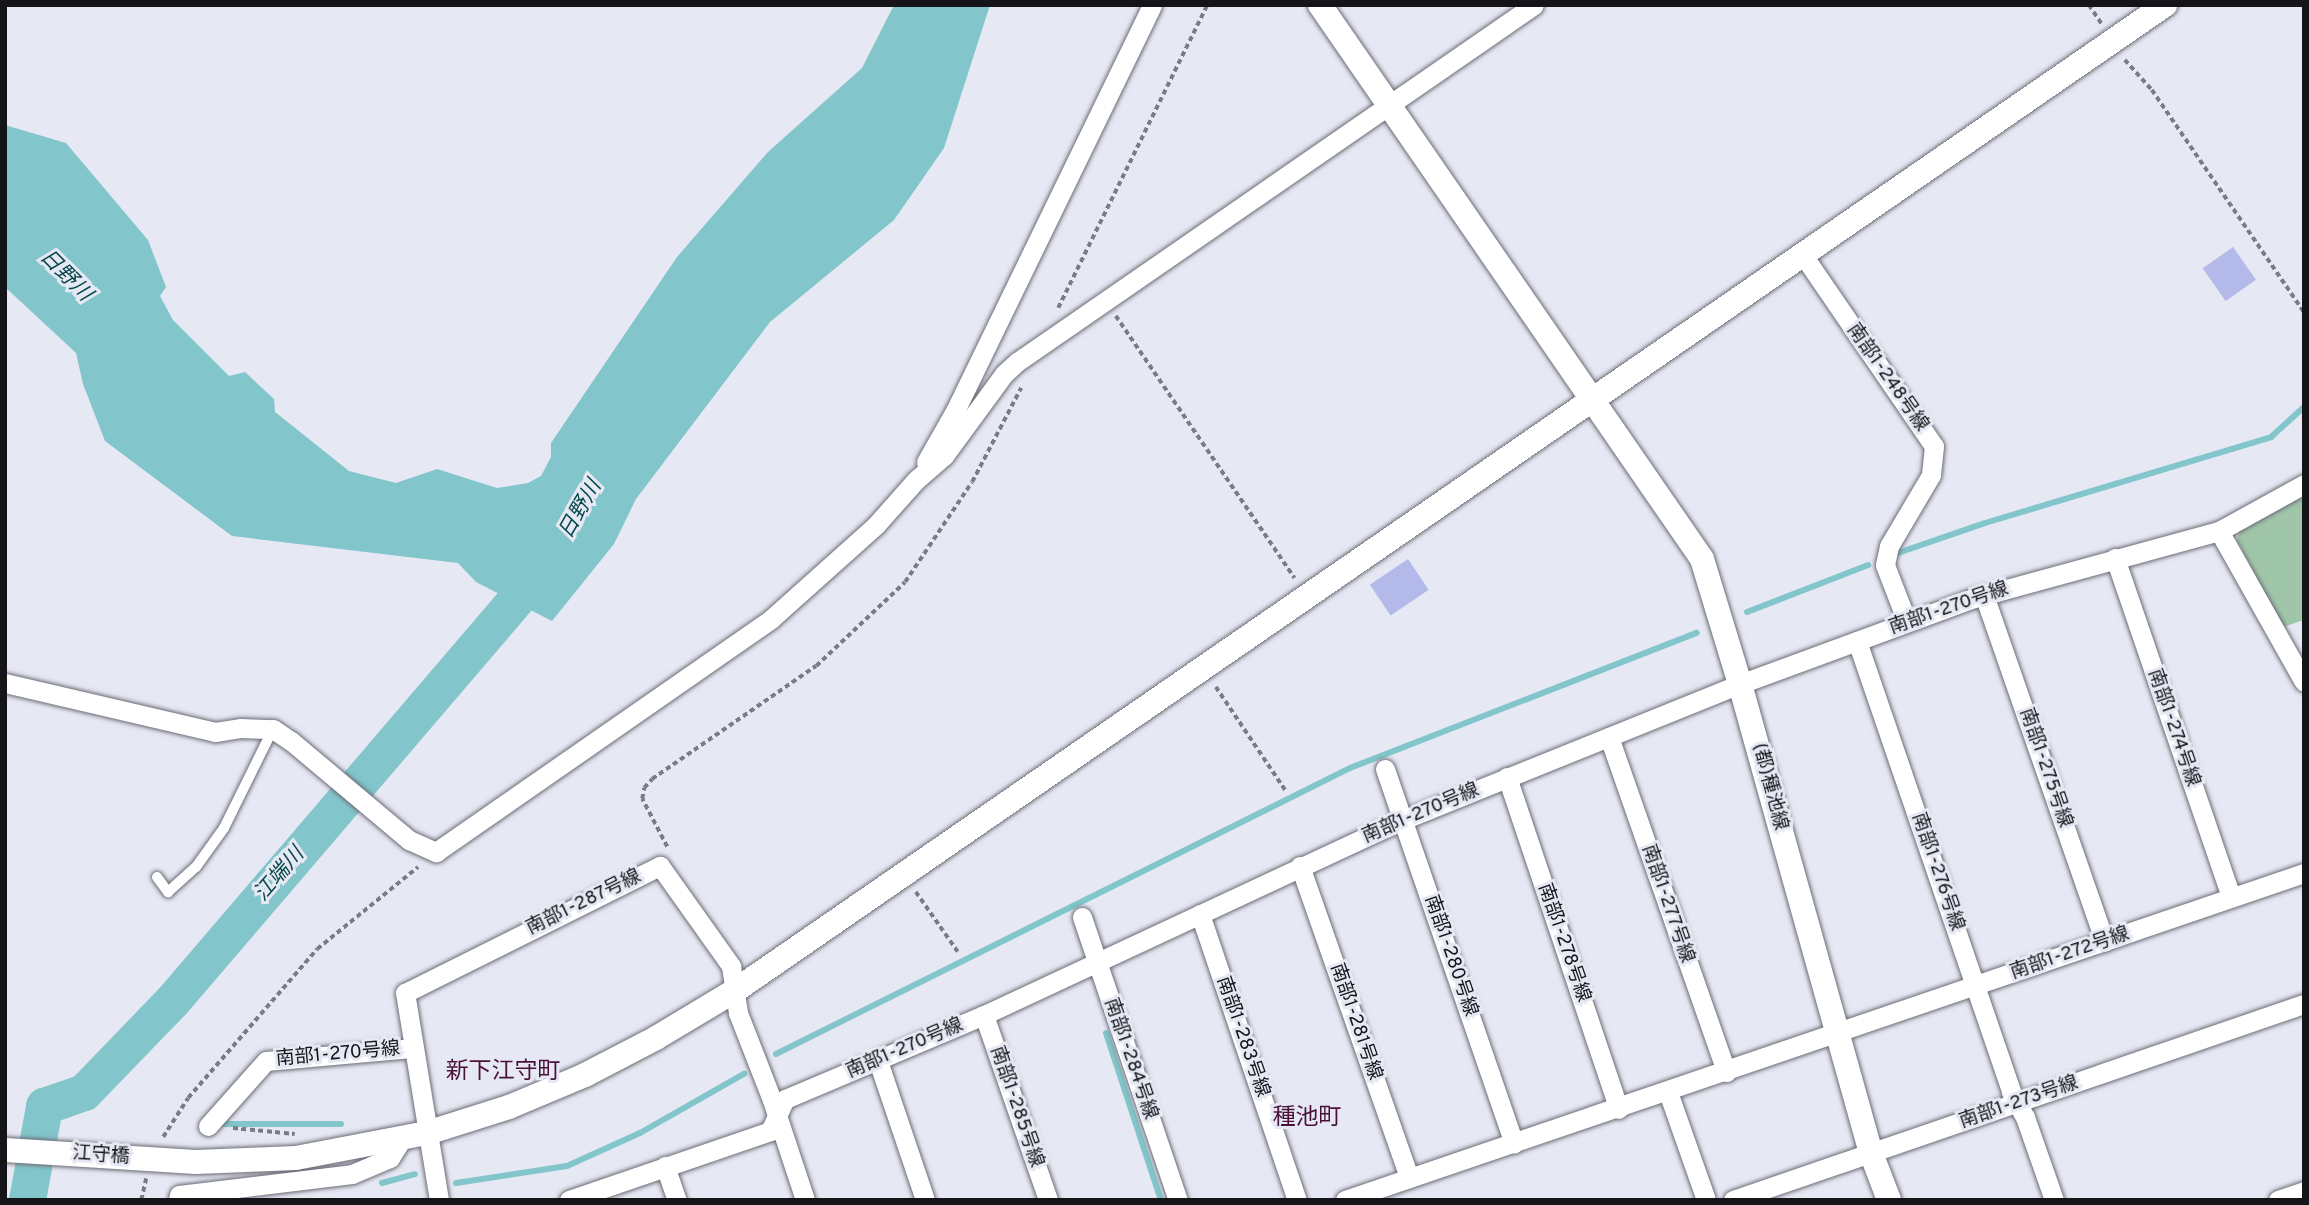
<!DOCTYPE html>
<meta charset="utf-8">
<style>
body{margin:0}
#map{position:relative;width:2309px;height:1205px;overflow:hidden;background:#e6e8f3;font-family:Overpass,"Noto Sans JP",sans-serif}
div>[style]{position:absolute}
.green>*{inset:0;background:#a0c6a9}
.water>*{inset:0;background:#82c6cb}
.stream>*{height:6px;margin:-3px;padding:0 3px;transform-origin:3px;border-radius:3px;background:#82c6cb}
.river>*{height:37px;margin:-18.5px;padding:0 18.5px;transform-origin:18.5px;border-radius:18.5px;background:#82c6cb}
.building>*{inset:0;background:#b3b9e9;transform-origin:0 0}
.path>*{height:3.5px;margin-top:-1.75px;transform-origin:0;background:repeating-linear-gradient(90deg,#7b7c83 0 5px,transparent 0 8.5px)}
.roads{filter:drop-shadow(0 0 2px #6b6c76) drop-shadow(0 0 2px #6b6c76)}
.service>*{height:10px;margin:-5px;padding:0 5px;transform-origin:5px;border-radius:5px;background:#fff}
.minor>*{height:19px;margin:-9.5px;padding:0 9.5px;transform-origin:9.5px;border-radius:9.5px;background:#fff}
.tertiary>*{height:24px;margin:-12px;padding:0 12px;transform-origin:12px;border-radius:12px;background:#fff}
span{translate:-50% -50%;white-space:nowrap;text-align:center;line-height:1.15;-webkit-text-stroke:6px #e6e8f3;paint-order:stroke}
.street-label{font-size:19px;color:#151519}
.water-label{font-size:21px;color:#06484b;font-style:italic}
.quarter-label{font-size:23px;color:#4a103a}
.frame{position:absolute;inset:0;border:7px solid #151519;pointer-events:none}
</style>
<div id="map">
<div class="green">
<i style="clip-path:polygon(2304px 496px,2304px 620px,2283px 627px,2237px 540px,2239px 532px)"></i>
</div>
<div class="water">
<i style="clip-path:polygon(894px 5px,990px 5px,944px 148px,894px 220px,770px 322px,636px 499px,614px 544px,552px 621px,476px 582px,458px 563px,232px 536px,105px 441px,83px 384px,76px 353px,5px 287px,5px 125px,66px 143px,148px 240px,166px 287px,160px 296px,173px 320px,229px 376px,245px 372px,274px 399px,275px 412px,349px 471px,396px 483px,437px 469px,497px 488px,528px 483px,541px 476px,551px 457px,551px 443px,677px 257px,768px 152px,862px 68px)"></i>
</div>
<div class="stream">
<i style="left:1892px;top:555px;width:98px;rotate:-19deg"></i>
<i style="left:1985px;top:523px;width:299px;rotate:-16.7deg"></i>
<i style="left:2271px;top:437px;width:45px;rotate:-42.3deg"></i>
<i style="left:1747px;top:612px;width:130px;rotate:-21.2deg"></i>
<i style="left:1106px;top:1033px;width:176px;rotate:71.8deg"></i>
<i style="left:776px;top:1054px;width:641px;rotate:-26.49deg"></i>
<i style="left:1350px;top:768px;width:372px;rotate:-21.3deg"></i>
<i style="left:223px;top:1124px;width:118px"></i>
<i style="left:382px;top:1183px;width:34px;rotate:-15deg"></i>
<i style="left:456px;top:1183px;width:112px;rotate:-8.7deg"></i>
<i style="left:567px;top:1166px;width:80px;rotate:-24.3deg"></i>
<i style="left:640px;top:1133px;width:120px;rotate:-29.6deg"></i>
</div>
<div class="river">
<i style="left:27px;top:1200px;width:96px;rotate:-79.7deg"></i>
<i style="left:44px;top:1106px;width:42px;rotate:-19.3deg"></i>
<i style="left:84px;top:1092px;width:127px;rotate:-46deg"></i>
<i style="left:172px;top:1001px;width:577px;rotate:-49.43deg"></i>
</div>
<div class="building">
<i style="left:2233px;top:247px;width:40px;height:37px;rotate:55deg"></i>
<i style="left:1408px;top:559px;width:37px;height:46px;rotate:56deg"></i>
</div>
<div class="path">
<i style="left:2089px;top:5px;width:23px;rotate:56deg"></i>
<i style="left:2125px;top:60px;width:40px;rotate:48deg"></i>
<i style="left:2152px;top:90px;width:269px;rotate:55.6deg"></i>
<i style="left:1058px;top:308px;width:338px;rotate:-63.8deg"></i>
<i style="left:1116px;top:316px;width:317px;rotate:55.7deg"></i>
<i style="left:1216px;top:687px;width:125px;rotate:56.1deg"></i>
<i style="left:667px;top:847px;width:54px;rotate:-117.5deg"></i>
<i style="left:642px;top:799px;width:11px;rotate:-80deg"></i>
<i style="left:644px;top:788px;width:12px;rotate:-48deg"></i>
<i style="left:652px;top:779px;width:199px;rotate:-34.6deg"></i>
<i style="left:816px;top:666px;width:122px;rotate:-43.3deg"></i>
<i style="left:905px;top:582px;width:120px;rotate:-56.2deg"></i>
<i style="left:972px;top:482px;width:106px;rotate:-62.5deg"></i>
<i style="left:916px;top:892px;width:73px;rotate:55deg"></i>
<i style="left:233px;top:1128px;width:62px;rotate:5.5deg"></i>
<i style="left:163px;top:1137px;width:46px;rotate:-57.3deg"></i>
<i style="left:188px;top:1098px;width:197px;rotate:-49.1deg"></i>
<i style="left:317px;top:949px;width:130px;rotate:-39.1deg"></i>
<i style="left:141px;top:1200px;width:22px;rotate:-77deg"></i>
</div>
<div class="roads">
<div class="service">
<i style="left:157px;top:877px;width:19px;rotate:54deg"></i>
<i style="left:168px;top:892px;width:38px;rotate:-42deg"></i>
<i style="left:196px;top:867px;width:48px;rotate:-54.3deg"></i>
<i style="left:224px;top:828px;width:110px;rotate:-63.7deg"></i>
</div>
<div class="minor">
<i style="left:1803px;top:255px;width:232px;rotate:55.6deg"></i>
<i style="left:1934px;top:446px;width:29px;rotate:96deg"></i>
<i style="left:1931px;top:475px;width:82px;rotate:120.6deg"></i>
<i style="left:1889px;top:546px;width:19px;rotate:102deg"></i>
<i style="left:1885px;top:565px;width:61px;rotate:68.9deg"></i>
<i style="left:926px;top:462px;width:59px;rotate:-60.4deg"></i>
<i style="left:955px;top:411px;width:451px;rotate:-64.1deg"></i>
<i style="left:2219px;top:531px;width:173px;rotate:60.6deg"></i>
<i style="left:2115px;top:558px;width:358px;rotate:71.1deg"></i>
<i style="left:1984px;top:595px;width:367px;rotate:70.8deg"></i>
<i style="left:1857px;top:641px;width:477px;rotate:71.1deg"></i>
<i style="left:2011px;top:1092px;width:29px;rotate:61deg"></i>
<i style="left:2025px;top:1117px;width:88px;rotate:70.7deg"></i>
<i style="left:5px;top:683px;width:216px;rotate:13.1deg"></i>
<i style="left:215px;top:732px;width:25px;rotate:-9deg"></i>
<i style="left:240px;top:728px;width:33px;rotate:2deg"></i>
<i style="left:273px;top:729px;width:22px;rotate:34deg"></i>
<i style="left:291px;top:741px;width:154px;rotate:40deg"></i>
<i style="left:409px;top:840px;width:30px;rotate:24deg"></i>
<i style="left:436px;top:852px;width:408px;rotate:-34.8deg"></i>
<i style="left:771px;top:619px;width:141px;rotate:-41.8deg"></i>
<i style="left:876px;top:525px;width:60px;rotate:-48.4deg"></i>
<i style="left:916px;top:480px;width:37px;rotate:-41deg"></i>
<i style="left:944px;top:456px;width:102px;rotate:-53.8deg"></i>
<i style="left:1004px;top:374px;width:18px;rotate:-43deg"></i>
<i style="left:1017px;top:362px;width:628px;rotate:-34.63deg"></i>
<i style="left:1609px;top:737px;width:355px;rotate:70.7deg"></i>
<i style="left:1385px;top:769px;width:396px;rotate:71deg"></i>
<i style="left:1507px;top:777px;width:350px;rotate:71.4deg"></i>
<i style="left:1300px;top:866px;width:330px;rotate:70.7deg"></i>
<i style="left:1200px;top:914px;width:302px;rotate:71.3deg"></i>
<i style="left:1082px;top:917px;width:299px;rotate:71.3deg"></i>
<i style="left:984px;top:1015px;width:196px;rotate:70.9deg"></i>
<i style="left:878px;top:1061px;width:147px;rotate:71.3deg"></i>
<i style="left:1668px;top:1092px;width:114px;rotate:70.6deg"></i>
<i style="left:208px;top:1126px;width:87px;rotate:-48.3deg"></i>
<i style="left:266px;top:1061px;width:148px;rotate:-5.1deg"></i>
<i style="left:665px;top:1166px;width:36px;rotate:71deg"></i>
<i style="left:178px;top:1200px;width:5px;rotate:-79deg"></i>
<i style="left:179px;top:1195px;width:174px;rotate:-6.9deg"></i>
<i style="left:352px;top:1174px;width:41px;rotate:-22.8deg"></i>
<i style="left:390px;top:1158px;width:26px;rotate:-58deg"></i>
<i style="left:439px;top:1200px;width:210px;rotate:-99.3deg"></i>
<i style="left:405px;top:993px;width:285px;rotate:-26.5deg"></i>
<i style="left:660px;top:866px;width:123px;rotate:54.6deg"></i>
<i style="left:731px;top:966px;width:48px;rotate:81.5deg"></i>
<i style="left:738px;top:1013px;width:93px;rotate:68.7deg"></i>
<i style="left:772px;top:1100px;width:105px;rotate:71.7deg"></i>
<i style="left:569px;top:1200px;width:213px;rotate:-18.9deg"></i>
<i style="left:770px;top:1131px;width:35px;rotate:-65deg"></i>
<i style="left:785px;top:1099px;width:216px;rotate:-22.9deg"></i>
<i style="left:984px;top:1015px;width:462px;rotate:-25deg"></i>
<i style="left:1403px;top:820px;width:363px;rotate:-22deg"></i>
<i style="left:1740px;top:684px;width:249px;rotate:-20.2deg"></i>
<i style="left:1974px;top:598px;width:254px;rotate:-15.3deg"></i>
<i style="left:2219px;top:531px;width:97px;rotate:-28.9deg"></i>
<i style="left:1345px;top:1200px;width:1013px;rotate:-18.83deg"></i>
<i style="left:1733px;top:1200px;width:604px;rotate:-18.95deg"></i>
<i style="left:2278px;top:1200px;width:28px;rotate:-19deg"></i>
</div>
<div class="tertiary">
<i style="left:1320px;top:5px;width:673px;rotate:55.41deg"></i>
<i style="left:1702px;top:559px;width:131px;rotate:73.1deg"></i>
<i style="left:1740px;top:684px;width:487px;rotate:74.4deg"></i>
<i style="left:1871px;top:1153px;width:50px;rotate:69deg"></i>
<i style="left:5px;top:1150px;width:191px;rotate:3.6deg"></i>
<i style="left:196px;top:1162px;width:100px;rotate:-2.3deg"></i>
<i style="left:296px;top:1158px;width:133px;rotate:-10.8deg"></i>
<i style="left:427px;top:1133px;width:86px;rotate:-17.6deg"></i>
<i style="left:509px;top:1107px;width:82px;rotate:-22.8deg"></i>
<i style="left:585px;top:1075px;width:80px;rotate:-27.5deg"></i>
<i style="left:656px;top:1038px;width:93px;rotate:-31deg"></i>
<i style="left:736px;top:990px;width:1736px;rotate:-34.58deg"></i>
</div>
</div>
<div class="street-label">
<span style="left:1887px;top:378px;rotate:55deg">南部1-248号線</span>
<span style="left:1949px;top:609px;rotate:-19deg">南部1-270号線</span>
<span style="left:2173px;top:728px;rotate:71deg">南部1-274号線</span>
<span style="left:2045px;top:768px;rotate:71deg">南部1-275号線</span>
<span style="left:1769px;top:787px;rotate:75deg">(都)種池線</span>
<span style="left:1421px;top:814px;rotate:-23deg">南部1-270号線</span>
<span style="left:1937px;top:872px;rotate:71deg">南部1-276号線</span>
<span style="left:584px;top:903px;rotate:-26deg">南部1-287号線</span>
<span style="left:1667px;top:904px;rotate:71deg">南部1-277号線</span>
<span style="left:1563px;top:943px;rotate:71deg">南部1-278号線</span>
<span style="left:2070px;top:954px;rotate:-19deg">南部1-272号線</span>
<span style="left:1450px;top:956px;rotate:71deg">南部1-280号線</span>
<span style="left:1355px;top:1022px;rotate:71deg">南部1-281号線</span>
<span style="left:1242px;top:1037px;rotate:71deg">南部1-283号線</span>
<span style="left:905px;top:1049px;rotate:-23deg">南部1-270号線</span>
<span style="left:338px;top:1055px;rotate:-5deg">南部1-270号線</span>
<span style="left:1130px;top:1059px;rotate:71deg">南部1-284号線</span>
<span style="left:2019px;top:1103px;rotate:-19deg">南部1-273号線</span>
<span style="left:1016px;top:1107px;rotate:71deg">南部1-285号線</span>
<span style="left:101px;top:1156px;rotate:4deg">江守橋</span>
</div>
<div class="water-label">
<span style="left:65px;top:276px;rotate:45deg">日野川</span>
<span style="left:581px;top:510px;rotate:-60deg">日野川</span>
<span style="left:280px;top:875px;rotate:-49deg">江端川</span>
</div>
<div class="quarter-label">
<span style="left:503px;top:1073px">新下江守町</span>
<span style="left:1307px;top:1119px">種池町</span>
</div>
<div class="frame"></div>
</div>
